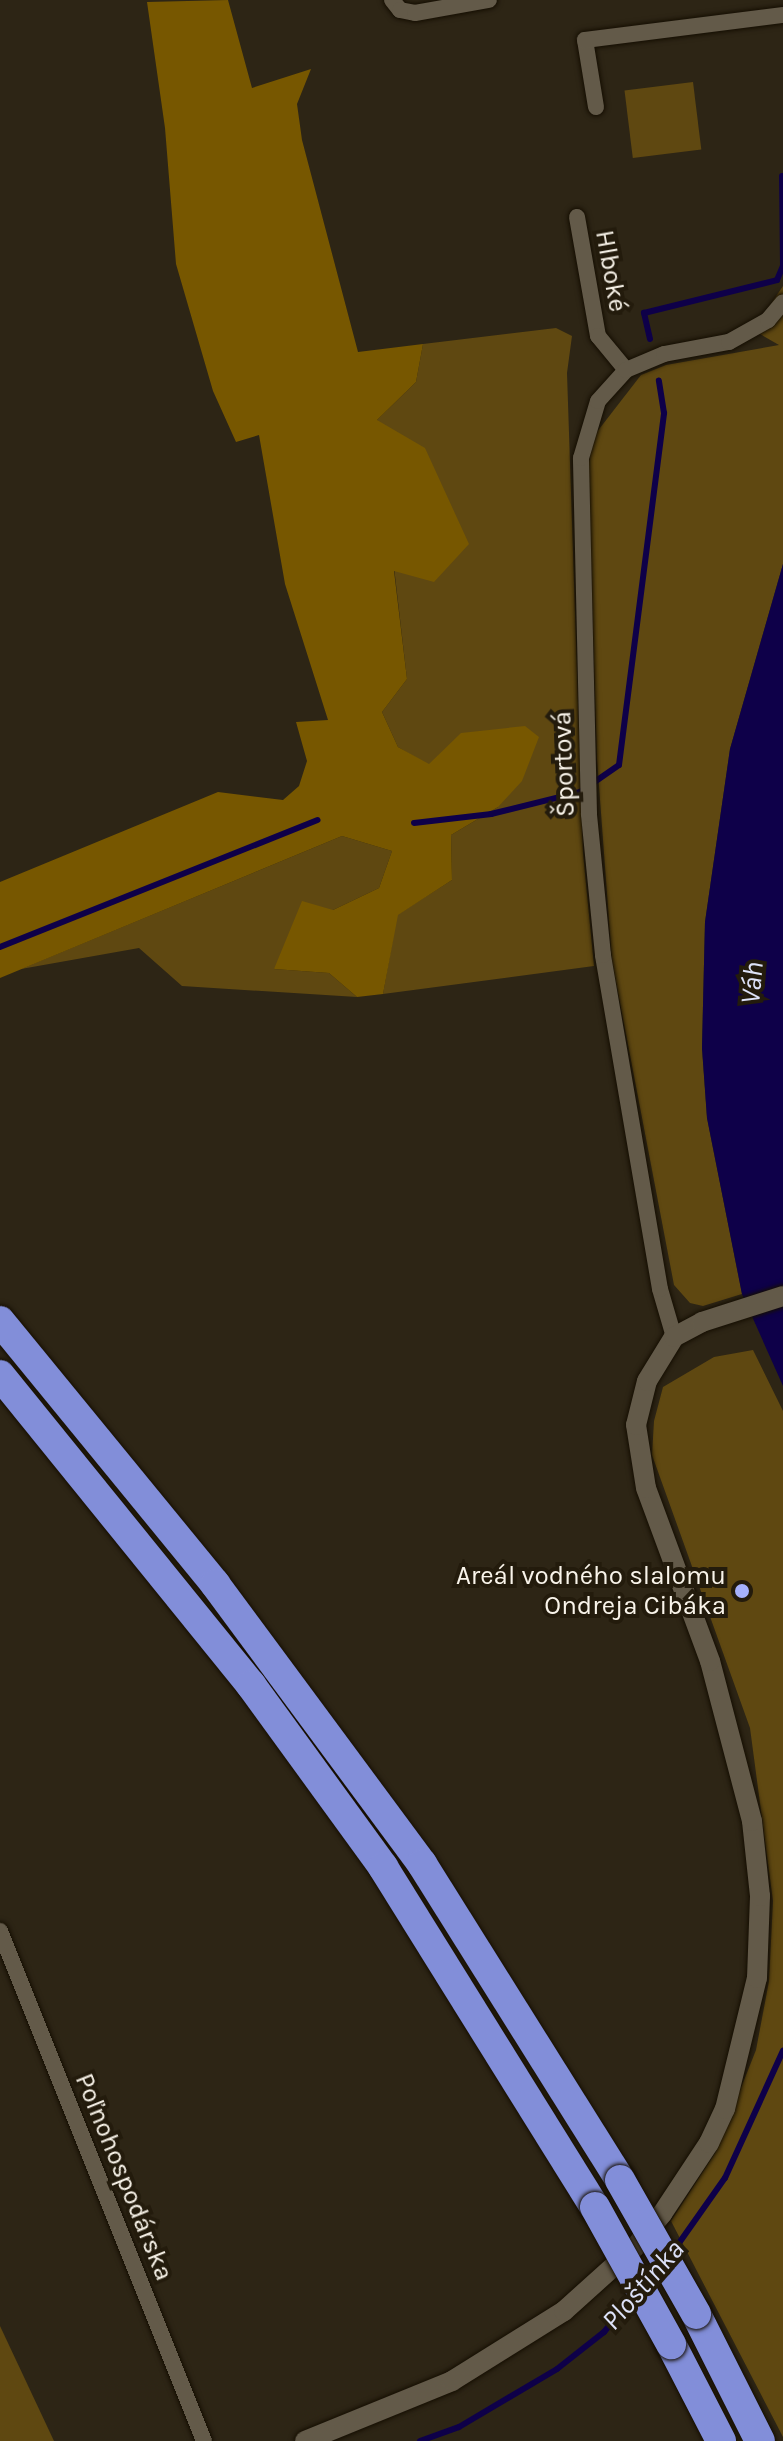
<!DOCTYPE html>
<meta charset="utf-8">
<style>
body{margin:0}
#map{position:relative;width:783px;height:2441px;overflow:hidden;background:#2d2515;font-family:Karla,sans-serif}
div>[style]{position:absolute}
.green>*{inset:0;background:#5f4811;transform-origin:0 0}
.forest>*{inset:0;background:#775700}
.water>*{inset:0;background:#0e0049}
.stream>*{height:6px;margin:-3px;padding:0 3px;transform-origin:3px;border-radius:3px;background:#0e0049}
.roads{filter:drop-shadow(0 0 2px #150e02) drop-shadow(0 0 2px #150e02)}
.minor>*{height:16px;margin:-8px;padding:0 8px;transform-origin:8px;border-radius:8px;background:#635a49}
.tertiary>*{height:20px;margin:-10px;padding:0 10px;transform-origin:10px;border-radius:10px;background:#635a49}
.motorway>*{height:30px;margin:-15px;padding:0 15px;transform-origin:15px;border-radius:15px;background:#828ed9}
.bridges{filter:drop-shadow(0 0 2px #150e02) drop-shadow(0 0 2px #150e02)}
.motorway-bridge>*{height:30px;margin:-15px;padding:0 15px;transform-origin:15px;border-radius:15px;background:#828ed9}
.dots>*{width:22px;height:22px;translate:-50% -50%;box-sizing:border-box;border:4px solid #231b0c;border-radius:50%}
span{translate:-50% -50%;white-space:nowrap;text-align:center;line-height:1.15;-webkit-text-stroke:8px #231b0c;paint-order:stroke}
.street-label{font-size:26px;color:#f9f4ea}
.poi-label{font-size:26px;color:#f9f4ea}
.right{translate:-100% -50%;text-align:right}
.water-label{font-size:28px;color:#dde2f8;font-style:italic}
</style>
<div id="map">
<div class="green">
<i style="left:693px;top:82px;width:68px;height:69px;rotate:83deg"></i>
<i style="clip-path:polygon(783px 286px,783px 564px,730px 749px,705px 922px,702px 1048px,707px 1118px,742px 1294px,703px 1306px,690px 1303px,674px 1285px,612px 961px,597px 759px,588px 468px,593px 437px,641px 375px,666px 365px,779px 345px,748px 327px,764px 314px)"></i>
<i style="clip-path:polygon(556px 328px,572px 336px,567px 373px,583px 853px,594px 966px,383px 994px,397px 915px,452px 880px,451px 835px,498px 807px,398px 747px,382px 712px,407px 679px,377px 420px,416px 382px,423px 344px)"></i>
<i style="clip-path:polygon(342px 836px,392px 851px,379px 888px,333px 910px,274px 969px,329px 973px,357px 997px,182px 986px,139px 948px,21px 969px)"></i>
<i style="clip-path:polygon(753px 1350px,783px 1411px,783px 2437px,671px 2221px,715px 2153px,756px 2050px,769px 1981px,773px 1901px,750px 1728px,652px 1455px,654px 1421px,663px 1387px,714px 1357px)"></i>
<i style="clip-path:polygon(0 2326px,54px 2441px,0 2441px)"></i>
</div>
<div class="forest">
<i style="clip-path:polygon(228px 0,252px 88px,311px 69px,297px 104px,302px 140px,358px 352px,423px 344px,416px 382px,377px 420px,425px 448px,469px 544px,434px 582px,394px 571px,407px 679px,382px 712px,398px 747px,429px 764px,461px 733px,525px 726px,539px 737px,522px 781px,498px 807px,451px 835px,452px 880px,398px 915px,383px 994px,357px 997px,329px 973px,274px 969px,302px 901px,333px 910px,379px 888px,392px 851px,342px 836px,0 978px,0 882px,218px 792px,283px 800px,299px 786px,307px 761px,296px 722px,328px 720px,285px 584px,259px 435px,236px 442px,213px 391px,176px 264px,165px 128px,147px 2px)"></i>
</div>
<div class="water">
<i style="clip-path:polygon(783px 564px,783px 1386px,742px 1294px,707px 1118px,702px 1048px,705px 922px,730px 749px)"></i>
</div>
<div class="stream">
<i style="left:650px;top:339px;width:27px;rotate:-103deg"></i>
<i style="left:644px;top:313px;width:137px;rotate:-13.9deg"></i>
<i style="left:777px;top:280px;width:15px;rotate:-67deg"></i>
<i style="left:783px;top:266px;width:90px;rotate:-90.6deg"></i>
<i style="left:414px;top:823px;width:78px;rotate:-6.7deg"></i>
<i style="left:491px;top:814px;width:92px;rotate:-13.9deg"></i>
<i style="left:580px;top:792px;width:47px;rotate:-34.7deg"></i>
<i style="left:619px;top:765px;width:355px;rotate:-82.7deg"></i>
<i style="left:664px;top:413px;width:33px;rotate:-99deg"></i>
<i style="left:0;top:947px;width:342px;rotate:-21.8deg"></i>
<i style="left:672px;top:2253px;width:92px;rotate:-54.8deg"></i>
<i style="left:725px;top:2178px;width:140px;rotate:-65.5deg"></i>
<i style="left:420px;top:2441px;width:41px;rotate:-19.7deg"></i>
<i style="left:459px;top:2427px;width:114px;rotate:-30.6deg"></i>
<i style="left:557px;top:2369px;width:60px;rotate:-38.2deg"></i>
<i style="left:604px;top:2332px;width:45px;rotate:-50.4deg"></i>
</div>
<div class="roads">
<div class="minor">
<i style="left:392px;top:0;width:13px;rotate:51deg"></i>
<i style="left:400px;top:10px;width:15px;rotate:11deg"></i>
<i style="left:415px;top:13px;width:75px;rotate:-10deg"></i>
<i style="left:596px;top:107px;width:68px;rotate:-99.3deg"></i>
<i style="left:585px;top:40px;width:200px;rotate:-7.2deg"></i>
<i style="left:577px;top:217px;width:121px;rotate:80deg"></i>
<i style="left:598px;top:336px;width:44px;rotate:50.5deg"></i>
<i style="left:674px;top:1337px;width:50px;rotate:-106.3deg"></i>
<i style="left:660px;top:1289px;width:339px;rotate:-99.7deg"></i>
<i style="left:603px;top:955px;width:142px;rotate:-95.7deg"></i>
<i style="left:589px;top:814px;width:356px;rotate:-91.3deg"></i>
<i style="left:581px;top:458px;width:59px;rotate:-73.4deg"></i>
<i style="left:598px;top:401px;width:42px;rotate:-47.9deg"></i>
<i style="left:626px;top:370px;width:41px;rotate:-22.8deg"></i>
<i style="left:664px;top:354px;width:66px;rotate:-10.5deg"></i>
<i style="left:729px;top:342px;width:45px;rotate:-29.4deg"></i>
<i style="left:768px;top:320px;width:23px;rotate:-50deg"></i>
<i style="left:0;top:1931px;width:549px;rotate:68.2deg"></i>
</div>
<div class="tertiary">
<i style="left:305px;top:2441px;width:159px;rotate:-22.2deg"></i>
<i style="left:452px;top:2381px;width:132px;rotate:-32deg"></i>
<i style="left:564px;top:2311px;width:96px;rotate:-42deg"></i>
<i style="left:635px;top:2247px;width:43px;rotate:-50.7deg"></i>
<i style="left:662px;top:2214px;width:85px;rotate:-56.5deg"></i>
<i style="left:709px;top:2143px;width:38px;rotate:-65deg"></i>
<i style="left:725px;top:2109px;width:135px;rotate:-76.3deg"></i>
<i style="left:757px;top:1978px;width:82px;rotate:-87.9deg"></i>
<i style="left:760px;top:1896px;width:75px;rotate:-96.1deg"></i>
<i style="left:752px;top:1821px;width:165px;rotate:-104.7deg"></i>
<i style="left:710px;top:1661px;width:184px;rotate:-110.3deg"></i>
<i style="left:646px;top:1488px;width:64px;rotate:-99deg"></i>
<i style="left:636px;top:1425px;width:45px;rotate:-76deg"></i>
<i style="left:647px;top:1381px;width:52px;rotate:-58.5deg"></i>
<i style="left:674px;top:1337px;width:32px;rotate:-28deg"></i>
<i style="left:702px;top:1322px;width:85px;rotate:-17.8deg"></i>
</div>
<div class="motorway">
<i style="left:0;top:1321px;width:340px;rotate:50.7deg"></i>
<i style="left:215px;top:1584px;width:348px;rotate:53.5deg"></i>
<i style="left:422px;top:1864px;width:373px;rotate:57.9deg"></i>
<i style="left:0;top:1375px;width:399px;rotate:51deg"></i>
<i style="left:251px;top:1685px;width:225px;rotate:54deg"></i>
<i style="left:383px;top:1867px;width:401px;rotate:58.1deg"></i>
<i style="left:696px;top:2314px;width:142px;rotate:63.3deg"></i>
<i style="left:671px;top:2344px;width:109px;rotate:62.7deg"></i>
</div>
</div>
<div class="bridges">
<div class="motorway-bridge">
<i style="left:620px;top:2180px;width:154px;rotate:60.4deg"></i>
<i style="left:595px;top:2207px;width:157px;rotate:61deg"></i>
</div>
</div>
<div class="dots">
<i style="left:742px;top:1591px;background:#a5b1fc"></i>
</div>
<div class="street-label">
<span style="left:611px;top:271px;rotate:80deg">Hlboké</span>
<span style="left:564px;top:764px;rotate:-92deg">Športová</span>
<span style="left:124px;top:2177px;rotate:68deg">Poľnohospodárska</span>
</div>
<div class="poi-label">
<span class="right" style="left:726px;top:1591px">Areál vodného slalomu<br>Ondreja Cibáka</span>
</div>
<div class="water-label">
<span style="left:752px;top:983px;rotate:-85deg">Váh</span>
<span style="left:643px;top:2285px;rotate:-49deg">Ploštínka</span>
</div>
</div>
